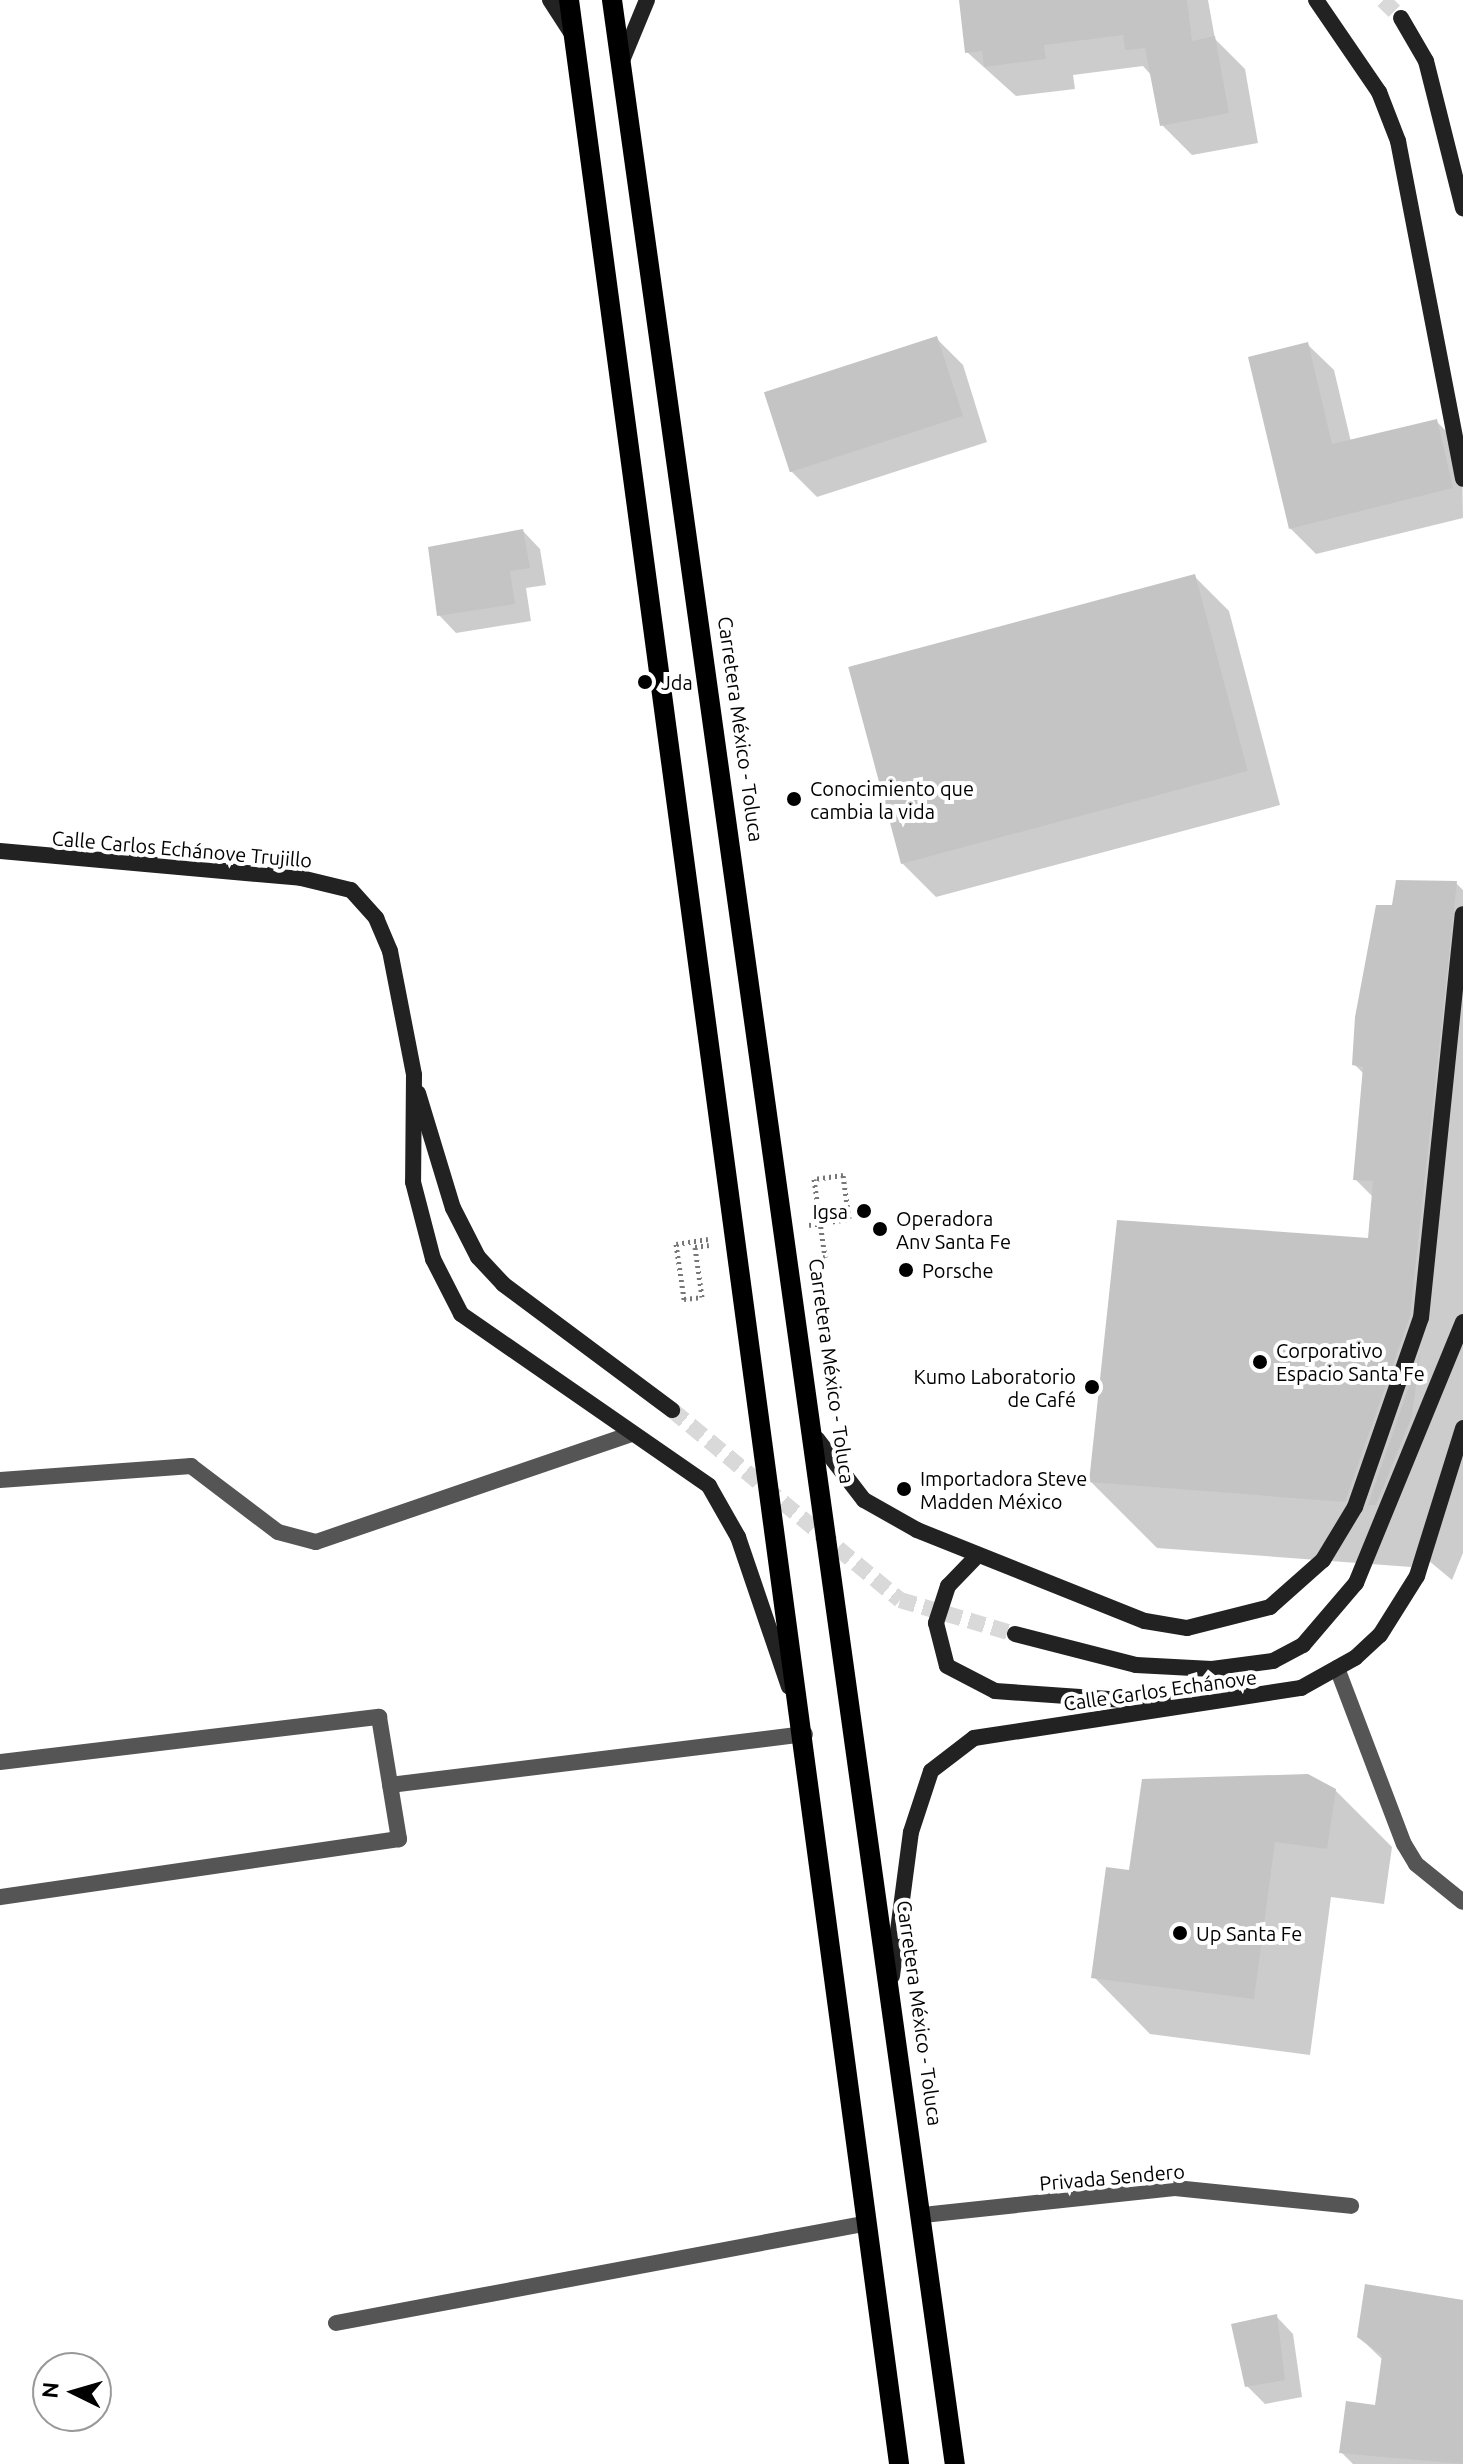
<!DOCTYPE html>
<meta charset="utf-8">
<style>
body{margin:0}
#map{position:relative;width:1463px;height:2464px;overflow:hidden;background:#fff;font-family:Ubuntu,sans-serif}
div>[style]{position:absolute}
.shadow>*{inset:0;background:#0003}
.building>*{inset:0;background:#c4c4c4;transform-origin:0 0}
.secondary-tunnel>*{height:16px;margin-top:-8px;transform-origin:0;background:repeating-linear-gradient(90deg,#d9d9d9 0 16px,transparent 0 24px)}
.path>*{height:5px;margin-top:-2.5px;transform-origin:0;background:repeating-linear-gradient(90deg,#777 0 2px,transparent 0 6px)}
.lane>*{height:16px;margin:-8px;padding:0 8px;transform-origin:8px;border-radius:8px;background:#555}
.street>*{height:16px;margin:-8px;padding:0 8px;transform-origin:8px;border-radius:8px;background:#555}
.secondary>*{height:16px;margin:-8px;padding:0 8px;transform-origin:8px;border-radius:8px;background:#222}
.primary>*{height:20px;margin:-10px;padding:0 10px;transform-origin:10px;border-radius:10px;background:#000}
.dots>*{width:22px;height:22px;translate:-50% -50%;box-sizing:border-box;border:4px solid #fff;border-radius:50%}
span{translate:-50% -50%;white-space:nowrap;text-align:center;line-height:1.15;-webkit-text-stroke:8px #fff;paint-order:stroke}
.poi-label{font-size:20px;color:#000}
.left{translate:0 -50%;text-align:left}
.right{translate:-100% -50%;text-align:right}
.street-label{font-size:20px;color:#000}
.north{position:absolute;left:32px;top:2352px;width:80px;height:80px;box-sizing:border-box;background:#fff;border:2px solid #999;border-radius:50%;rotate:275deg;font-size:22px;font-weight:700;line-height:32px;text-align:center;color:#000}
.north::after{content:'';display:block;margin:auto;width:28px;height:36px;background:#000;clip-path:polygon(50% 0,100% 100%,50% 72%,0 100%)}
</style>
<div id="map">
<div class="shadow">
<i style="clip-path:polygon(961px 0,1208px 0,1215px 39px,1245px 69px,1258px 143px,1192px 155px,1162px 125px,1152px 76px,1143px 66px,1073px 75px,1075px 89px,1016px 96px,967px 52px)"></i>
<i style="clip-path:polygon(936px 338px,963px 365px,987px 442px,817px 497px,791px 471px)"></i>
<i style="clip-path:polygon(1307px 344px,1334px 370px,1351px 442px,1436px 421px,1462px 447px,1463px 518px,1316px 554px,1290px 528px)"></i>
<i style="clip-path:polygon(523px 531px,540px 549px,546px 585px,526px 588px,531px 621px,456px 633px,439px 615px)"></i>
<i style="clip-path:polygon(1195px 577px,1229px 611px,1280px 805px,936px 897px,902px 863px)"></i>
<i style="clip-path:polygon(1456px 883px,1463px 890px,1463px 1553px,1452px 1580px,1417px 1551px,1411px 1567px,1157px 1548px,1091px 1482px,1370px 1240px,1373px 1197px,1355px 1179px,1364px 1074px,1354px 1064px,1394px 907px)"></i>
<i style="clip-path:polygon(1335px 1790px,1392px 1847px,1384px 1904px,1331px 1897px,1310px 2055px,1150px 2034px,1094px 1977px,1131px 1872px)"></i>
<i style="clip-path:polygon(1463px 2302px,1463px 2464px,1353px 2464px,1341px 2452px,1377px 2407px,1384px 2361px,1359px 2337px)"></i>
<i style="clip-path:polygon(1276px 2316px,1293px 2334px,1302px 2397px,1265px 2404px,1247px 2386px)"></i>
</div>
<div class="building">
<i style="clip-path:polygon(959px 0,1187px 0,1192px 41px,1215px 36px,1229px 113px,1160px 126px,1145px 48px,1125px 50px,1123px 35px,1044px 45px,1046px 59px,984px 67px,982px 51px,965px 53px)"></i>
<i style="left:937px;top:336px;width:84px;height:182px;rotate:72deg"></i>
<i style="clip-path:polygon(1308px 342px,1332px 444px,1437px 419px,1453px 488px,1289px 529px,1248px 357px)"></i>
<i style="clip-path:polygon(523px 529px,530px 568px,510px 571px,515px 604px,437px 616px,428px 547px)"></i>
<i style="left:1195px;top:574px;width:204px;height:359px;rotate:75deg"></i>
<i style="clip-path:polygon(1396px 880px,1457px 881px,1410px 1316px,1345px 1502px,1089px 1482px,1117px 1220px,1368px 1238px,1373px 1181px,1353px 1180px,1363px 1067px,1352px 1065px,1355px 1017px,1376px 905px,1392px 905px)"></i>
<i style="clip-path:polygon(1420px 1354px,1412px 1416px,1376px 1505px,1368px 1505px)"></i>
<i style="clip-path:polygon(1308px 1774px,1336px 1789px,1327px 1849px,1275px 1842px,1254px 1999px,1091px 1978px,1106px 1867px,1129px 1870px,1142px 1779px)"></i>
<i style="clip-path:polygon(1365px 2284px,1463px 2300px,1463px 2464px,1339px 2453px,1346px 2401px,1375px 2405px,1382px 2355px,1357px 2337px)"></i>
<i style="clip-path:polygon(1277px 2314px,1285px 2380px,1245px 2387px,1231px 2324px)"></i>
</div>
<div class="secondary-tunnel">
<i style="left:1383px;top:0;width:25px;rotate:45deg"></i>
<i style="left:672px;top:1410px;width:297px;rotate:39.8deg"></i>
<i style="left:900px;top:1600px;width:120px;rotate:16.5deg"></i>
</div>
<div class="path">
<i style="left:809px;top:1225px;width:40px;rotate:-8.5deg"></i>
<i style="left:849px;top:1219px;width:44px;rotate:-97.8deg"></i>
<i style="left:843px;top:1175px;width:29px;rotate:172deg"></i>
<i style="left:814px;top:1179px;width:79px;rotate:82deg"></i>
<i style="left:825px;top:1257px;width:10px;rotate:169deg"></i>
<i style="left:708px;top:1239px;width:32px;rotate:171deg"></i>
<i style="left:676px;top:1244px;width:56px;rotate:81.7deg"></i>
<i style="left:684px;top:1299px;width:18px;rotate:-6deg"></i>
<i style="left:702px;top:1297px;width:50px;rotate:-98deg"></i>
<i style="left:695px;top:1247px;width:14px;rotate:-8deg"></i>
</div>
<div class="lane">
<i style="left:1337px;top:1668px;width:188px;rotate:69.2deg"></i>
<i style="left:1404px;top:1844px;width:23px;rotate:59deg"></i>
<i style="left:1416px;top:1864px;width:60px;rotate:39deg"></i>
<i style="left:0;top:1762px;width:382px;rotate:-6.8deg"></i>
<i style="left:379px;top:1717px;width:124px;rotate:80.7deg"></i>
<i style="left:399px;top:1839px;width:403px;rotate:171.7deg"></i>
<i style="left:390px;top:1785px;width:418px;rotate:-7deg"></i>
</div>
<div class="street">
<i style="left:0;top:1480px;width:192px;rotate:-4.2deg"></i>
<i style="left:191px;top:1466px;width:109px;rotate:37.2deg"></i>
<i style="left:278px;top:1532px;width:39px;rotate:15deg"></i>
<i style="left:316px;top:1542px;width:333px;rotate:-18.9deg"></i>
<i style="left:923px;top:2215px;width:253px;rotate:-6.1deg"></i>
<i style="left:1175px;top:2188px;width:177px;rotate:5.8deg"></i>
<i style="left:336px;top:2323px;width:541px;rotate:-10.65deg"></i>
</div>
<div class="secondary">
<i style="left:550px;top:0;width:38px;rotate:57deg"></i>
<i style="left:1316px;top:0;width:112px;rotate:55.6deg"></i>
<i style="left:1379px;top:92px;width:53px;rotate:68.8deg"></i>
<i style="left:1398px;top:141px;width:344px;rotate:79.1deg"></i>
<i style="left:1401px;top:18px;width:50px;rotate:59.8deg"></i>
<i style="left:1426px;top:61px;width:152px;rotate:75.9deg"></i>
<i style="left:621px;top:63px;width:68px;rotate:-67.6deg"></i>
<i style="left:0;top:851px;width:302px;rotate:5.1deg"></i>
<i style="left:301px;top:878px;width:51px;rotate:13.5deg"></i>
<i style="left:351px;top:890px;width:38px;rotate:48deg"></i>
<i style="left:376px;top:918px;width:36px;rotate:67deg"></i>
<i style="left:390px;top:951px;width:126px;rotate:79deg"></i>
<i style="left:414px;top:1075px;width:107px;rotate:90.5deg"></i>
<i style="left:413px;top:1182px;width:80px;rotate:75.4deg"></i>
<i style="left:433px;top:1259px;width:62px;rotate:63deg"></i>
<i style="left:461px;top:1314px;width:302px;rotate:34.7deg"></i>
<i style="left:709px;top:1486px;width:59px;rotate:60.4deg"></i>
<i style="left:738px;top:1537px;width:158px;rotate:71.2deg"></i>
<i style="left:418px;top:1093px;width:120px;rotate:73.1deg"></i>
<i style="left:453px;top:1208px;width:55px;rotate:63deg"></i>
<i style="left:478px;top:1257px;width:37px;rotate:47deg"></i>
<i style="left:503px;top:1284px;width:211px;rotate:36.7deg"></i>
<i style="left:817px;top:1439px;width:77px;rotate:52.4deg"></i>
<i style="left:864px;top:1500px;width:61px;rotate:29.5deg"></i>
<i style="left:917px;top:1530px;width:245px;rotate:21.8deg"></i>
<i style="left:1145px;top:1621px;width:43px;rotate:9.5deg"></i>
<i style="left:1187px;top:1628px;width:86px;rotate:-14.2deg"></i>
<i style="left:1270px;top:1607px;width:71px;rotate:-41.6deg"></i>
<i style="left:1323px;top:1560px;width:62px;rotate:-58.9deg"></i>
<i style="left:1355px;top:1507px;width:200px;rotate:-70.8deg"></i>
<i style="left:1421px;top:1318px;width:406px;rotate:-84.1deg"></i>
<i style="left:977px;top:1556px;width:42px;rotate:134deg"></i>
<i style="left:948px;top:1586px;width:39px;rotate:108deg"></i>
<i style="left:936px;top:1623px;width:44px;rotate:75.7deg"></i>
<i style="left:947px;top:1666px;width:54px;rotate:27.5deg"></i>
<i style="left:995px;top:1691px;width:186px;rotate:4deg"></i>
<i style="left:1015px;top:1634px;width:125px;rotate:14.4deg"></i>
<i style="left:1136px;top:1665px;width:76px;rotate:3deg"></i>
<i style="left:1212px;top:1669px;width:62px;rotate:-7.5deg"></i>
<i style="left:1273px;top:1661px;width:34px;rotate:-28deg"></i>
<i style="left:1303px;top:1645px;width:82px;rotate:-49.5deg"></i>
<i style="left:1356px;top:1583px;width:282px;rotate:-67.7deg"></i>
<i style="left:892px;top:1976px;width:145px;rotate:-82.5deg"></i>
<i style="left:911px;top:1832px;width:64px;rotate:-71.8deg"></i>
<i style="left:931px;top:1771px;width:54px;rotate:-37.5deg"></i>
<i style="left:974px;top:1738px;width:331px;rotate:-8.7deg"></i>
<i style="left:1301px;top:1688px;width:62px;rotate:-29.1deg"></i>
<i style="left:1355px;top:1658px;width:34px;rotate:-43deg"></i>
<i style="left:1380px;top:1635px;width:70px;rotate:-57.9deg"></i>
<i style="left:1417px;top:1576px;width:155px;rotate:-72.7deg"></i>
</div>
<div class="primary">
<i style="left:569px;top:0;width:2486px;rotate:82.37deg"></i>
<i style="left:612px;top:0;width:2488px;rotate:82.08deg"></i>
</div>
<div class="dots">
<i style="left:645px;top:682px;background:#000"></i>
<i style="left:794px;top:799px;background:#000"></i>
<i style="left:864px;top:1211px;background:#000"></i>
<i style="left:880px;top:1229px;background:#000"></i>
<i style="left:906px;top:1270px;background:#000"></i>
<i style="left:1260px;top:1362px;background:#000"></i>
<i style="left:1092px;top:1387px;background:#000"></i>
<i style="left:904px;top:1489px;background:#000"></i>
<i style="left:1180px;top:1933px;background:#000"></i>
</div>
<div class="poi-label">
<span class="left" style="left:661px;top:682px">Jda</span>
<span class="left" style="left:810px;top:800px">Conocimiento que<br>cambia la vida</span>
<span class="right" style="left:848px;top:1211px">Igsa</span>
<span class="left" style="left:896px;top:1230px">Operadora<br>Anv Santa Fe</span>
<span class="left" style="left:922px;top:1270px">Porsche</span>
<span class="left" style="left:1276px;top:1362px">Corporativo<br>Espacio Santa Fe</span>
<span class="right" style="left:1076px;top:1388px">Kumo Laboratorio<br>de Café</span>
<span class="left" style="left:920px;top:1490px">Importadora Steve<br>Madden México</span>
<span class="left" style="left:1196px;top:1933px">Up Santa Fe</span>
</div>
<div class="street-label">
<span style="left:741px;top:729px;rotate:82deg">Carretera México - Toluca</span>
<span style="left:182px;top:849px;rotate:5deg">Calle Carlos Echánove Trujillo</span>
<span style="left:832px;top:1371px;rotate:82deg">Carretera México - Toluca</span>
<span style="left:1160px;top:1690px;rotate:-8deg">Calle Carlos Echánove</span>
<span style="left:920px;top:2013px;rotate:82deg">Carretera México - Toluca</span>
<span style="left:1112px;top:2177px;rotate:-5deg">Privada Sendero</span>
</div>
<div class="north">N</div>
</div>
